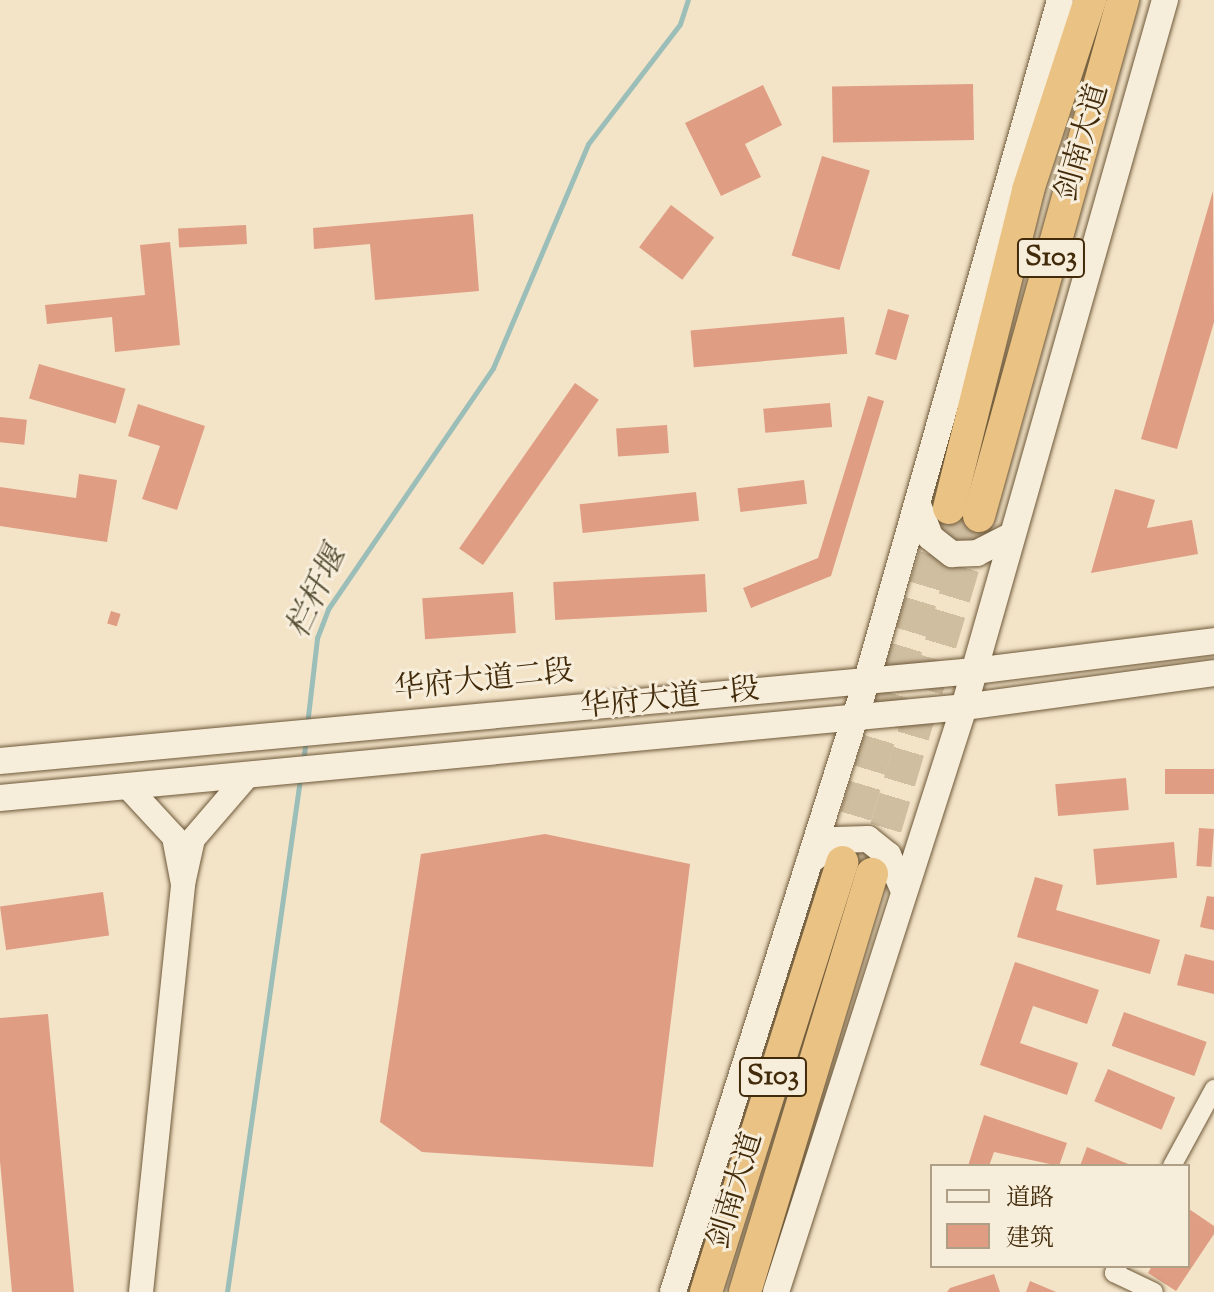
<!DOCTYPE html>
<meta charset="utf-8">
<style>
body{margin:0}
#map{position:relative;width:1214px;height:1292px;overflow:hidden;background:#f3e3c7;font-family:"Sorts Mill Goudy","Noto Serif SC",serif}
div>[style]{position:absolute}
.stream>*{height:5px;margin:-2.5px;padding:0 2.5px;transform-origin:2.5px;border-radius:2.5px;background:#9bbeb9}
.building>*{inset:0;background:#df9d84;transform-origin:0 0}
.trunk-tunnel>*{height:32px;margin-top:-16px;transform-origin:0;background:repeating-linear-gradient(90deg,#d0bea1 0 32px,transparent 0 48px)}
.roads{filter:drop-shadow(0 0 2px #6e5939) drop-shadow(0 0 2px #6e5939)}
.minor>*{height:18px;margin:-9px;padding:0 9px;transform-origin:9px;border-radius:9px;background:#f7eddb}
.tertiary>*{height:24px;margin:-12px;padding:0 12px;transform-origin:12px;border-radius:12px;background:#f7eddb}
.secondary>*{height:26px;margin:-13px;padding:0 13px;transform-origin:13px;border-radius:13px;background:#f7eddb}
.trunk>*{height:32px;margin:-16px;padding:0 16px;transform-origin:16px;border-radius:16px;background:#eac284}
span{translate:-50% -50%;white-space:nowrap;text-align:center;line-height:1.15;-webkit-text-stroke:6px #f7eddb;paint-order:stroke}
.shield-label span{padding:2px 6px;background:#f7eddb;border:2px solid;border-radius:6px;-webkit-text-stroke-width:0}
.shield-label{font-size:28px;color:#422b0a;font-weight:700}
.street-label{font-size:30px;color:#422b0a}
.water-label{font-size:32px;color:#585036;font-style:italic}
.legend{position:absolute;left:930px;top:1164px;width:260px;height:104px;box-sizing:border-box;background:#f7eddb;border:2px solid #af9f87;margin:0;padding:10px 14px;list-style:none;font-size:24px;color:#422b0a}
.legend li{display:flex;align-items:center;gap:16px;height:40px}
.legend b{width:40px;border:2px solid #af9f87}
</style>
<div id="map">
<div class="stream">
<i style="left:307px;top:725px;width:88px;rotate:-83.4deg"></i>
<i style="left:317px;top:638px;width:31px;rotate:-69deg"></i>
<i style="left:328px;top:609px;width:292px;rotate:-55.6deg"></i>
<i style="left:493px;top:368px;width:243px;rotate:-67deg"></i>
<i style="left:588px;top:144px;width:151px;rotate:-52.5deg"></i>
<i style="left:680px;top:24px;width:25px;rotate:-72deg"></i>
<i style="left:303px;top:761px;width:22px;rotate:-82deg"></i>
<i style="left:227px;top:1292px;width:518px;rotate:-81.9deg"></i>
</div>
<div class="building">
<i style="left:973px;top:84px;width:56px;height:141px;rotate:89deg"></i>
<i style="clip-path:polygon(763px 85px,782px 125px,745px 144px,761px 177px,721px 196px,685px 123px)"></i>
<i style="left:822px;top:156px;width:50px;height:104px;rotate:17deg"></i>
<i style="clip-path:polygon(1213px 191px,1214px 322px,1177px 449px,1141px 439px)"></i>
<i style="left:671px;top:205px;width:54px;height:53px;rotate:37deg"></i>
<i style="clip-path:polygon(473px 214px,479px 291px,375px 300px,370px 244px,314px 249px,313px 228px)"></i>
<i style="left:246px;top:225px;width:19px;height:68px;rotate:87deg"></i>
<i style="clip-path:polygon(170px 242px,180px 345px,115px 352px,112px 317px,47px 324px,45px 305px,145px 295px,140px 245px)"></i>
<i style="left:888px;top:309px;width:22px;height:47px;rotate:16deg"></i>
<i style="left:844px;top:317px;width:37px;height:154px;rotate:85deg"></i>
<i style="left:39px;top:364px;width:90px;height:36px;rotate:16deg"></i>
<i style="left:575px;top:383px;width:29px;height:202px;rotate:35deg"></i>
<i style="clip-path:polygon(868px 396px,884px 401px,831px 576px,751px 608px,743px 588px,818px 558px)"></i>
<i style="left:830px;top:403px;width:24px;height:67px;rotate:85deg"></i>
<i style="clip-path:polygon(138px 404px,205px 426px,177px 510px,142px 499px,160px 446px,128px 436px)"></i>
<i style="left:0;top:417px;width:27px;height:25px;rotate:6deg"></i>
<i style="left:667px;top:425px;width:28px;height:51px;rotate:86deg"></i>
<i style="clip-path:polygon(79px 474px,117px 480px,107px 542px,0 526px,0 487px,76px 498px)"></i>
<i style="left:804px;top:480px;width:24px;height:67px;rotate:83deg"></i>
<i style="clip-path:polygon(1115px 489px,1155px 500px,1147px 528px,1192px 520px,1198px 554px,1091px 573px)"></i>
<i style="left:696px;top:492px;width:29px;height:117px;rotate:84deg"></i>
<i style="left:705px;top:574px;width:38px;height:152px;rotate:87deg"></i>
<i style="left:513px;top:592px;width:41px;height:91px;rotate:86deg"></i>
<i style="left:111px;top:611px;width:10px;height:13px;rotate:17deg"></i>
<i style="left:1214px;top:769px;width:25px;height:49px;rotate:90deg"></i>
<i style="left:1126px;top:778px;width:32px;height:71px;rotate:85deg"></i>
<i style="left:1199px;top:828px;width:15px;height:38px;rotate:4deg"></i>
<i style="clip-path:polygon(545px 834px,690px 864px,653px 1167px,422px 1152px,380px 1122px,421px 854px)"></i>
<i style="left:1174px;top:842px;width:36px;height:81px;rotate:85deg"></i>
<i style="clip-path:polygon(1035px 877px,1063px 885px,1056px 910px,1160px 940px,1150px 974px,1017px 937px)"></i>
<i style="left:103px;top:892px;width:44px;height:104px;rotate:82deg"></i>
<i style="clip-path:polygon(1207px 896px,1214px 897px,1214px 930px,1200px 927px)"></i>
<i style="clip-path:polygon(1185px 954px,1214px 961px,1214px 994px,1177px 985px)"></i>
<i style="clip-path:polygon(1015px 962px,1099px 990px,1087px 1024px,1033px 1006px,1020px 1043px,1078px 1063px,1067px 1095px,980px 1065px)"></i>
<i style="left:1124px;top:1012px;width:88px;height:36px;rotate:20deg"></i>
<i style="clip-path:polygon(48px 1014px,74px 1292px,12px 1292px,0 1161px,0 1018px)"></i>
<i style="left:1108px;top:1069px;width:73px;height:35px;rotate:23deg"></i>
<i style="clip-path:polygon(984px 1115px,1067px 1143px,1059px 1166px,994px 1152px,989px 1166px,968px 1166px)"></i>
<i style="clip-path:polygon(1087px 1147px,1133px 1166px,1080px 1166px)"></i>
<i style="clip-path:polygon(1189px 1209px,1214px 1226px,1214px 1234px,1176px 1291px,1148px 1273px,1152px 1266px,1188px 1266px)"></i>
<i style="clip-path:polygon(994px 1274px,1000px 1292px,947px 1292px,950px 1288px)"></i>
<i style="clip-path:polygon(1030px 1281px,1056px 1292px,1026px 1292px)"></i>
</div>
<div class="trunk-tunnel">
<i style="left:842px;top:862px;width:370px;rotate:-73.2deg"></i>
<i style="left:872px;top:874px;width:374px;rotate:-73.4deg"></i>
</div>
<div class="roads">
<div class="minor">
<i style="left:1172px;top:1166px;width:88px;rotate:-61.4deg"></i>
<i style="left:1118px;top:1266px;width:8px;rotate:120deg"></i>
<i style="left:1114px;top:1273px;width:44px;rotate:25.4deg"></i>
</div>
<div class="tertiary">
<i style="left:127px;top:786px;width:69px;rotate:47.3deg"></i>
<i style="left:174px;top:837px;width:48px;rotate:79.2deg"></i>
<i style="left:183px;top:884px;width:46px;rotate:-77.5deg"></i>
<i style="left:193px;top:839px;width:84px;rotate:-49.3deg"></i>
<i style="left:141px;top:1292px;width:410px;rotate:-84.1deg"></i>
</div>
<div class="secondary">
<i style="left:918px;top:505px;width:34px;rotate:69deg"></i>
<i style="left:930px;top:537px;width:28px;rotate:38deg"></i>
<i style="left:952px;top:554px;width:25px;rotate:-2deg"></i>
<i style="left:977px;top:553px;width:38px;rotate:-27deg"></i>
<i style="left:0;top:761px;width:978px;rotate:-5.28deg"></i>
<i style="left:974px;top:671px;width:242px;rotate:-7.1deg"></i>
<i style="left:0;top:798px;width:968px;rotate:-5.39deg"></i>
<i style="left:964px;top:707px;width:252px;rotate:-7.7deg"></i>
<i style="left:809px;top:862px;width:35px;rotate:-39deg"></i>
<i style="left:836px;top:840px;width:32px;rotate:-2deg"></i>
<i style="left:868px;top:839px;width:26px;rotate:39deg"></i>
<i style="left:888px;top:855px;width:36px;rotate:66deg"></i>
<i style="left:673px;top:1292px;width:646px;rotate:-72.43deg"></i>
<i style="left:868px;top:676px;width:703px;rotate:-74.14deg"></i>
<i style="left:776px;top:1292px;width:614px;rotate:-72.18deg"></i>
<i style="left:964px;top:707px;width:735px;rotate:-74.13deg"></i>
</div>
<div class="trunk">
<i style="left:949px;top:508px;width:328px;rotate:-76deg"></i>
<i style="left:1028px;top:190px;width:200px;rotate:-71.9deg"></i>
<i style="left:979px;top:516px;width:536px;rotate:-74.41deg"></i>
<i style="left:706px;top:1292px;width:451px;rotate:-72.4deg"></i>
<i style="left:745px;top:1292px;width:437px;rotate:-73.1deg"></i>
</div>
</div>
<div class="shield-label">
<span style="left:1051px;top:258px">S103</span>
<span style="left:773px;top:1077px">S103</span>
</div>
<div class="street-label">
<span style="left:1084px;top:143px;rotate:-74deg">剑南大道</span>
<span style="left:484px;top:682px;rotate:-6deg">华府大道二段</span>
<span style="left:670px;top:700px;rotate:-6deg">华府大道一段</span>
<span style="left:737px;top:1191px;rotate:-73deg">剑南大道</span>
</div>
<div class="water-label">
<span style="left:318px;top:593px;rotate:-65deg">栏杆堰</span>
</div>
<ul class="legend">
<li><b style="height:10px;background:#f7eddb"></b>道路</li>
<li><b style="height:22px;background:#df9d84"></b>建筑</li>
</ul>
</div>
